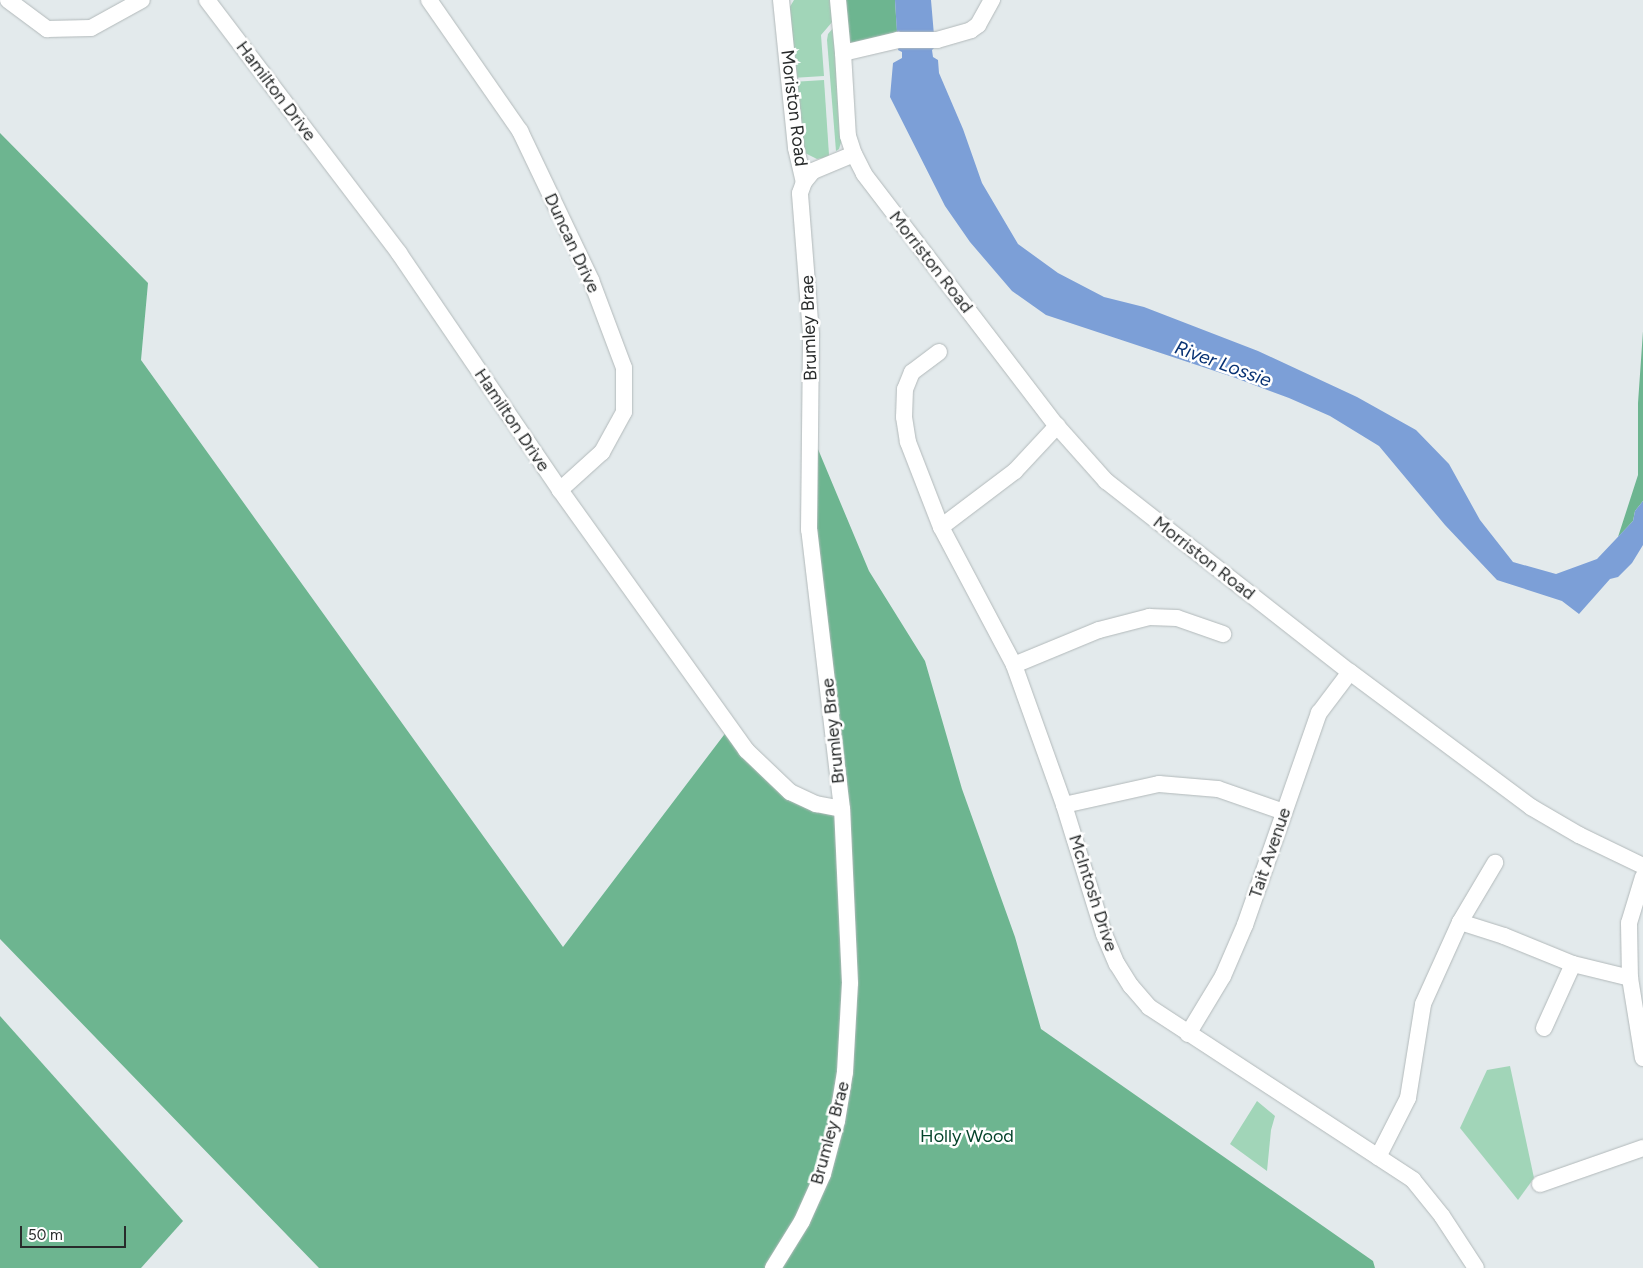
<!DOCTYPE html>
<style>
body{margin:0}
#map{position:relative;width:1643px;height:1268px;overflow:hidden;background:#e3eaec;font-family:Figtree,sans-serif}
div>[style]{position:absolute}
.green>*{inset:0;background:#a1d5b8}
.forest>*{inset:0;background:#6db590}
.water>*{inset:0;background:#7c9fd7}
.roads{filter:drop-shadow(0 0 1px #b2b9ba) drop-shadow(0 0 1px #b2b9ba)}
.minor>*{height:16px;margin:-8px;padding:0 8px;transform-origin:8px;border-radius:8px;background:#fff}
span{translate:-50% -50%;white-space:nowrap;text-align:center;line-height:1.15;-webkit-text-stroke:5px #fff;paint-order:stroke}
.street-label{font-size:18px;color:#282b2b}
.park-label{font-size:18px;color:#05432a}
.water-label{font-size:19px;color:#073173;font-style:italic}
.scale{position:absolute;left:20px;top:1226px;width:106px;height:22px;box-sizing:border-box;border:2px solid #282b2b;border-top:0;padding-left:6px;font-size:15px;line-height:18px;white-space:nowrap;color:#282b2b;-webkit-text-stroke:4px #fff;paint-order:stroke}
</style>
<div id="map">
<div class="green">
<i style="clip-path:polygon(794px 0,831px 0,833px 21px,821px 35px,824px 76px,792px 78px,788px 10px)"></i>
<i style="clip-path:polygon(834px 27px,842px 139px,839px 149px,836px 151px,827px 40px,828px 34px)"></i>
<i style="clip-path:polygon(824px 80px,829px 155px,828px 157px,817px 159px,805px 153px,792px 82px)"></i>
<i style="clip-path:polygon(1510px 1066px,1534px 1178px,1518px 1200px,1460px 1128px,1487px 1070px)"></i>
<i style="clip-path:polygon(1257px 1101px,1275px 1116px,1271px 1130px,1267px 1171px,1230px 1144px)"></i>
</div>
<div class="forest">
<i style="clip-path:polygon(838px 0,895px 0,897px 31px,889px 40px,843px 53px)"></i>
<i style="clip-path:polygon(0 133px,148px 283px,141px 360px,563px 947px,730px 727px,790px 792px,841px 809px,809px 530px,810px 430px,869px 571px,925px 661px,962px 789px,1015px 937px,1041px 1029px,1373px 1261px,1375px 1268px,319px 1268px,0 939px)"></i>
<i style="clip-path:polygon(1643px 331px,1643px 501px,1635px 511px,1633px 521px,1618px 537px,1638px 475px,1638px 403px)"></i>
<i style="clip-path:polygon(0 1016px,183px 1221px,141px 1268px,0 1268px)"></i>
</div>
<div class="water">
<i style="clip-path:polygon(895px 0,931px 0,935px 47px,932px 50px,933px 57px,938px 60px,939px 73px,963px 129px,982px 183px,1018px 244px,1058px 273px,1104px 297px,1144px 307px,1258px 351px,1357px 397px,1416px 430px,1449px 464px,1480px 520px,1513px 562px,1556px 574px,1597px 559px,1633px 521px,1635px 511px,1643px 501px,1643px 545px,1632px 563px,1618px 577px,1610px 579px,1579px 614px,1562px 601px,1497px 580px,1445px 525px,1379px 446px,1330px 416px,1289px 398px,1233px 377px,1046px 315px,1012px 291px,970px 242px,945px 206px,890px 97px,893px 63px,902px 58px,902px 52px,898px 50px)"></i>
</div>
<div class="roads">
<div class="minor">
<i style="left:8px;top:0;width:49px;rotate:36.6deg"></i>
<i style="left:47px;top:29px;width:44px;rotate:-1.3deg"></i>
<i style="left:91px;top:28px;width:58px;rotate:-28.8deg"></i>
<i style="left:207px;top:0;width:318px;rotate:52.8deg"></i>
<i style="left:399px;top:253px;width:287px;rotate:55.8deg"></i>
<i style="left:560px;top:490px;width:320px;rotate:54.4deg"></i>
<i style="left:746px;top:750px;width:61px;rotate:43.7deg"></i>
<i style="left:790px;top:792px;width:29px;rotate:25deg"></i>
<i style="left:816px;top:804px;width:26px;rotate:11deg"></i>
<i style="left:429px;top:0;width:160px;rotate:55.2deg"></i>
<i style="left:520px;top:131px;width:165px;rotate:64.5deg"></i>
<i style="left:591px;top:280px;width:94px;rotate:69.4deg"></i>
<i style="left:624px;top:368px;width:44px;rotate:90deg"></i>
<i style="left:624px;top:412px;width:46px;rotate:118.8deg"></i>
<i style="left:602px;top:452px;width:57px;rotate:137.9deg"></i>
<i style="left:781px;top:0;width:149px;rotate:84.2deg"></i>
<i style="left:796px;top:148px;width:35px;rotate:77deg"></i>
<i style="left:838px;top:0;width:53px;rotate:84.6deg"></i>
<i style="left:843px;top:53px;width:83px;rotate:86.6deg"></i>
<i style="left:848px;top:136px;width:19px;rotate:72deg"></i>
<i style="left:854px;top:154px;width:22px;rotate:63deg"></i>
<i style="left:864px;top:174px;width:317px;rotate:52.6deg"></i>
<i style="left:1057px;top:426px;width:74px;rotate:48.3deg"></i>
<i style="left:1106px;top:481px;width:310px;rotate:38.1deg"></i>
<i style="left:1350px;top:672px;width:226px;rotate:36.7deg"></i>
<i style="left:1531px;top:807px;width:56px;rotate:30.3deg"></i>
<i style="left:1579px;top:835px;width:71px;rotate:25.8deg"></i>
<i style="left:843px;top:53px;width:57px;rotate:-13.3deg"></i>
<i style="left:898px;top:40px;width:39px"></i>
<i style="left:937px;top:40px;width:35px;rotate:-16deg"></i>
<i style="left:971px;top:30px;width:9px;rotate:-36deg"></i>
<i style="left:978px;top:25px;width:29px;rotate:-61deg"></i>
<i style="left:939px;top:352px;width:34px;rotate:143deg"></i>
<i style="left:912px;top:372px;width:18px;rotate:112deg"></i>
<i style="left:905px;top:389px;width:28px;rotate:92deg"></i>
<i style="left:904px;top:417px;width:25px;rotate:81deg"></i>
<i style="left:908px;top:442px;width:91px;rotate:68.8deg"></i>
<i style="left:941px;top:527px;width:156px;rotate:62.1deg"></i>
<i style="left:1014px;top:665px;width:149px;rotate:70.3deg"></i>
<i style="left:1064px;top:805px;width:135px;rotate:72.8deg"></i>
<i style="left:1104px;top:934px;width:33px;rotate:67deg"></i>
<i style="left:1117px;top:964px;width:26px;rotate:58deg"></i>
<i style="left:1131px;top:986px;width:28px;rotate:49deg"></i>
<i style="left:1149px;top:1007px;width:316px;rotate:33.2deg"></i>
<i style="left:1413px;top:1180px;width:46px;rotate:51.1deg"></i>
<i style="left:1442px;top:1216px;width:62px;rotate:56.8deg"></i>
<i style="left:941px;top:527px;width:93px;rotate:-37.1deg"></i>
<i style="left:1015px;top:471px;width:62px;rotate:-47deg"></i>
<i style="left:1014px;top:665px;width:92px;rotate:-22.4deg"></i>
<i style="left:1099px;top:630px;width:52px;rotate:-14.6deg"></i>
<i style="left:1149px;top:617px;width:28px;rotate:2deg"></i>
<i style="left:1177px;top:618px;width:49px;rotate:19.2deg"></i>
<i style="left:1064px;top:805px;width:97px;rotate:-12.5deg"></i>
<i style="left:1159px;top:784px;width:59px;rotate:4.8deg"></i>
<i style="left:1218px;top:789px;width:70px;rotate:19.2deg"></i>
<i style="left:1643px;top:877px;width:48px;rotate:106.9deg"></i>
<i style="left:1629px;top:923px;width:55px;rotate:89deg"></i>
<i style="left:1630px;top:978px;width:81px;rotate:80.8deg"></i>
<i style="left:1460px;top:922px;width:46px;rotate:17.7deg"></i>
<i style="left:1504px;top:936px;width:74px;rotate:22.1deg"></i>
<i style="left:1573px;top:964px;width:59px;rotate:13.8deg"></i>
<i style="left:1544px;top:1028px;width:70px;rotate:-65.6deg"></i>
<i style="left:1188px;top:1034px;width:68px;rotate:-58.9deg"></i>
<i style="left:1223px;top:976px;width:56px;rotate:-66.7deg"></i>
<i style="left:1245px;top:925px;width:225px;rotate:-70.8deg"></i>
<i style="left:1319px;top:713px;width:51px;rotate:-52.9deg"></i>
<i style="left:1378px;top:1157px;width:66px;rotate:-63deg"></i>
<i style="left:1408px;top:1098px;width:95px;rotate:-80.9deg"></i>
<i style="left:1423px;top:1004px;width:90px;rotate:-65.7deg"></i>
<i style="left:1460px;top:922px;width:69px;rotate:-59.3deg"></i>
<i style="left:1540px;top:1184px;width:109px;rotate:-19.3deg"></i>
<i style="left:773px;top:1268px;width:55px;rotate:-58.3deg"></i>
<i style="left:802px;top:1221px;width:51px;rotate:-65.9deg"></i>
<i style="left:823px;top:1174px;width:55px;rotate:-75.2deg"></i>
<i style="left:837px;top:1121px;width:50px;rotate:-80.7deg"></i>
<i style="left:845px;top:1072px;width:89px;rotate:-86.8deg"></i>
<i style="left:850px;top:983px;width:174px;rotate:-92.6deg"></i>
<i style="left:842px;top:809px;width:281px;rotate:-96.7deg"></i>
<i style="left:809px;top:530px;width:196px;rotate:-89.4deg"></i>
<i style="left:811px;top:334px;width:141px;rotate:-94.5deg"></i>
<i style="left:800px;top:193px;width:12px;rotate:-70deg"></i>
<i style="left:804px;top:182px;width:14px;rotate:-51deg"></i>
<i style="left:813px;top:171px;width:44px;rotate:-22.5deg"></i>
</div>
</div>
<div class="street-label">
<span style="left:276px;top:91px;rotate:53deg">Hamilton Drive</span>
<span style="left:794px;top:108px;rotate:83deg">Moriston Road</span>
<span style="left:572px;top:243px;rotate:65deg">Duncan Drive</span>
<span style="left:931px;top:262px;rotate:52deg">Morriston Road</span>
<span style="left:809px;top:328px;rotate:-92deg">Brumley Brae</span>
<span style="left:512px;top:420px;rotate:56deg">Hamilton Drive</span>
<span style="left:1204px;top:558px;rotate:38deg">Morriston Road</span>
<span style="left:833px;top:731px;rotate:-96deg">Brumley Brae</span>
<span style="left:1270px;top:853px;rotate:-71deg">Tait Avenue</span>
<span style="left:1093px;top:893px;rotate:72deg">McIntosh Drive</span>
<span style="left:830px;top:1133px;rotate:-75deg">Brumley Brae</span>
</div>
<div class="park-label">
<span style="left:967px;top:1136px">Holly Wood</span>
</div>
<div class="water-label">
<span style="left:1223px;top:364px;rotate:20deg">River Lossie</span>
</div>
<div class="scale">50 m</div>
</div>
